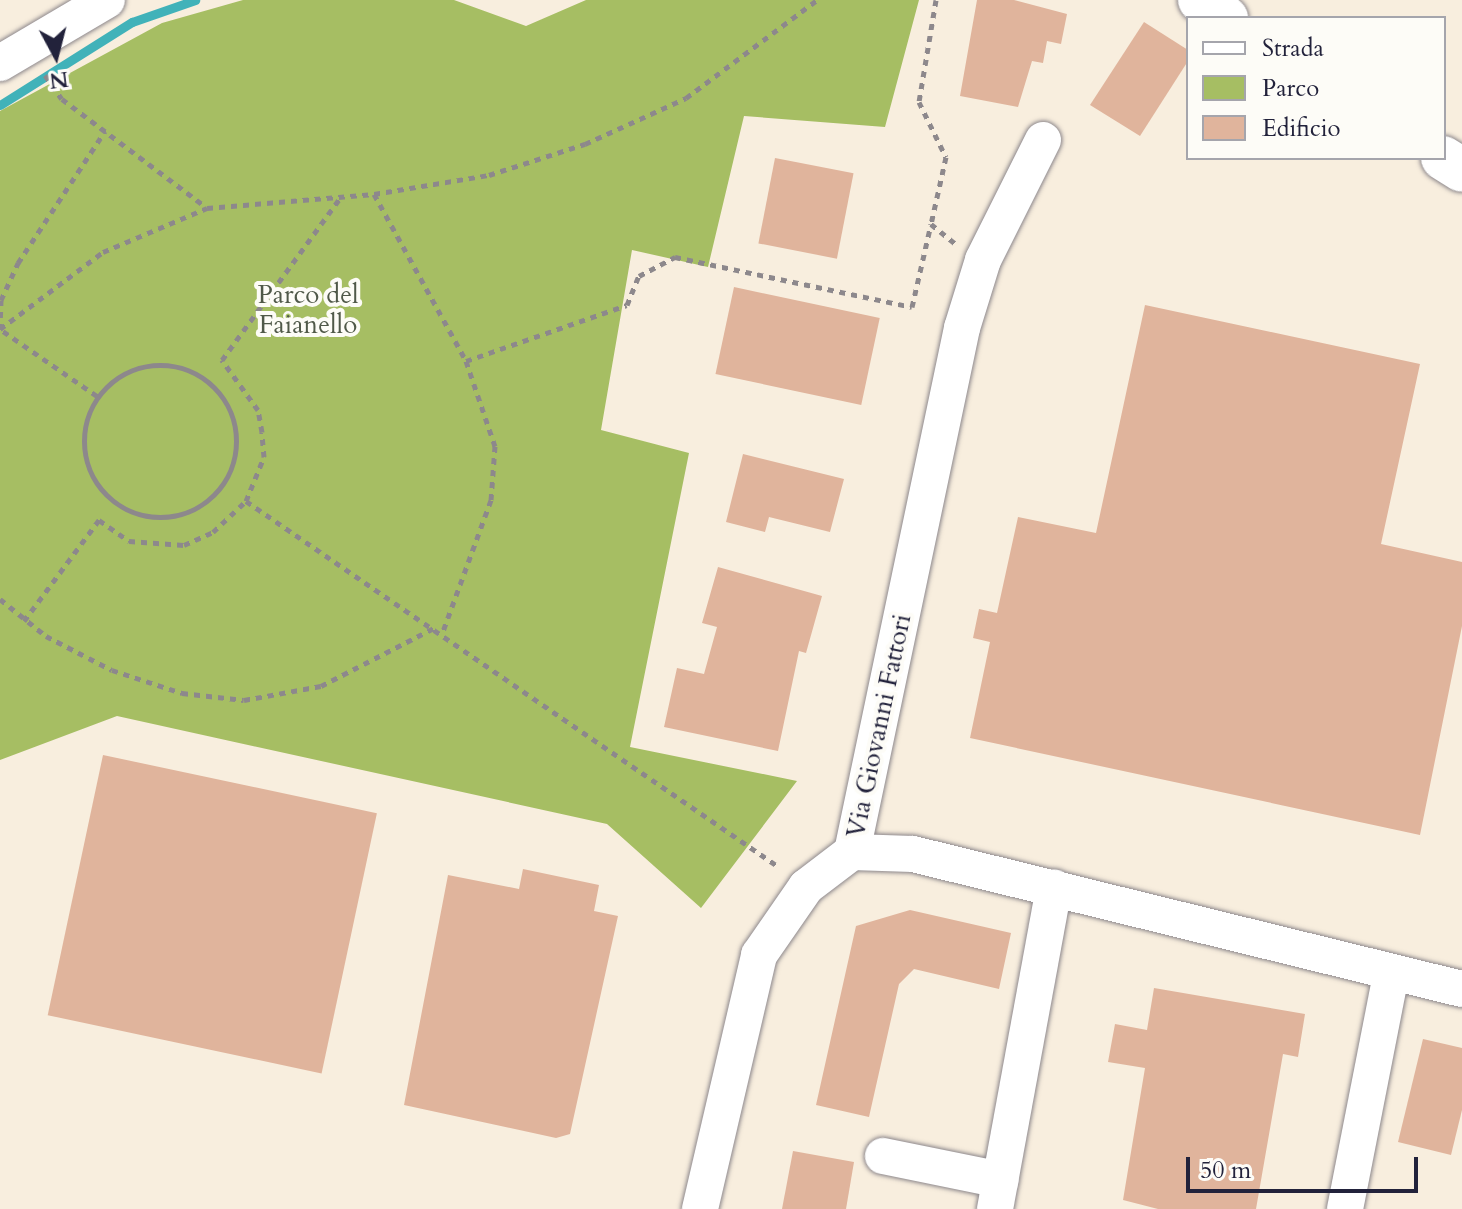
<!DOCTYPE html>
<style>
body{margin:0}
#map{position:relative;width:1462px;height:1209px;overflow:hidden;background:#f8eede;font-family:Cardo,serif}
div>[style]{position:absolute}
.green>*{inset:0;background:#a6be63}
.stream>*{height:9px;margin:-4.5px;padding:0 4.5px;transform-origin:4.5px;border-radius:4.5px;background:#41b2b9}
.building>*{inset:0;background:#e0b49c;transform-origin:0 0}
.path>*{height:5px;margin-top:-2.5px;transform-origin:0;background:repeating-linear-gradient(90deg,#8d888c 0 6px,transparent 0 12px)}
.path>.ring{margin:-2.5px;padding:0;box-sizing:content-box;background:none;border:5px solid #8d888c;border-radius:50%}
.roads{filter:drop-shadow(0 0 2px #8d888c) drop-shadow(0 0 2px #8d888c)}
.minor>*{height:36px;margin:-18px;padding:0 18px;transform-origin:18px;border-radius:18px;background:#fff}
.primary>*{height:44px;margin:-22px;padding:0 22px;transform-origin:22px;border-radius:22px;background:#fff}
span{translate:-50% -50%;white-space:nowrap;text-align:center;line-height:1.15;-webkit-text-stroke:8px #fdfcf7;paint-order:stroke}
.park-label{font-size:26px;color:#505949}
.street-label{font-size:26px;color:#22223b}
.legend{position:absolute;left:1186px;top:16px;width:260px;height:144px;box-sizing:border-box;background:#fdfcf7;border:2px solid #a5a5ac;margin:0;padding:10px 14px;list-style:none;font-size:24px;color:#22223b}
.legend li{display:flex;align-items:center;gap:16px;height:40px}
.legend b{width:40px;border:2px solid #a5a5ac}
.north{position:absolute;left:16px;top:16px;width:80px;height:80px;-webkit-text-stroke:6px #fdfcf7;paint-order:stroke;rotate:173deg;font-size:22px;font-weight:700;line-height:32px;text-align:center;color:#22223b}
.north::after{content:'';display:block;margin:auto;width:28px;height:36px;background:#22223b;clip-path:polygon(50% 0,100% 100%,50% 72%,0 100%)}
.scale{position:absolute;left:1186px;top:1157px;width:232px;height:36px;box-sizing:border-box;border:4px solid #22223b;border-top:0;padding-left:10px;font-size:24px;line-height:28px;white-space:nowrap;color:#22223b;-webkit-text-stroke:6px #fdfcf7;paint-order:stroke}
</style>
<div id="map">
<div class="green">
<i style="clip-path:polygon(243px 0,454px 0,526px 26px,586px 0,919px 0,885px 127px,744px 116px,708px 267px,632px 250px,601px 430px,689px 453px,630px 747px,797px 781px,701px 908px,607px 824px,117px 716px,0 760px,0 111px,162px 23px)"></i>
</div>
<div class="stream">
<i style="left:0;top:105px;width:156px;rotate:-32.2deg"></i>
<i style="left:132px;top:22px;width:67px;rotate:-19.2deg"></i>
</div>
<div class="building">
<i style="clip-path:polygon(977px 0,1014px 0,1067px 14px,1061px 44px,1047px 41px,1043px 63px,1032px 61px,1018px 107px,960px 96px)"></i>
<i style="clip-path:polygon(1144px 22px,1188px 50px,1188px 61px,1140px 136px,1090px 105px)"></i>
<i style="left:775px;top:158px;width:80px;height:87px;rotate:11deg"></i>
<i style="left:734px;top:287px;width:149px;height:89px;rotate:12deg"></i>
<i style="clip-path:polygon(1145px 305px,1420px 364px,1381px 544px,1462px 562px,1462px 626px,1420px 835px,970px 738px,990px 642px,973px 638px,979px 609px,997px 613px,1018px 517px,1096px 533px)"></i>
<i style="clip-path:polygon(743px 454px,844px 479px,830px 532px,769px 517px,765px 532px,726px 522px)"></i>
<i style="clip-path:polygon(718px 567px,822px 596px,806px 653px,799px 651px,778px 751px,664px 727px,677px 668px,704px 674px,717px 627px,702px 623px)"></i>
<i style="left:103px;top:755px;width:280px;height:266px;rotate:12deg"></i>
<i style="clip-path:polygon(523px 869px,599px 885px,594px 911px,618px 916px,570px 1134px,556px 1138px,404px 1105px,448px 875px,519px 889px)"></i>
<i style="clip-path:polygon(910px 910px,1011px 933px,999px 989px,914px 969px,899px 984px,869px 1117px,816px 1105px,856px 926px)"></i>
<i style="clip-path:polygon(1154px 988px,1305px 1014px,1298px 1057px,1283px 1054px,1256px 1209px,1158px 1209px,1123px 1200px,1145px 1068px,1108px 1062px,1115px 1024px,1147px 1030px)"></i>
<i style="clip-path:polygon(1423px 1039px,1462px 1048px,1462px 1110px,1451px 1155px,1398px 1142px)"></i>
<i style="clip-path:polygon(793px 1151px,854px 1162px,846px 1209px,782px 1209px)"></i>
</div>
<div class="path">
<i style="left:936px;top:0;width:103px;rotate:99.5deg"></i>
<i style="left:919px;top:102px;width:61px;rotate:63.9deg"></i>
<i style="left:946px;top:157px;width:69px;rotate:102.6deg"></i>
<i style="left:931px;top:224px;width:33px;rotate:39deg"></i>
<i style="left:45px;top:75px;width:29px;rotate:55deg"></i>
<i style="left:62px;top:99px;width:180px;rotate:36.9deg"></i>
<i style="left:374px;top:194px;width:191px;rotate:61.1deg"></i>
<i style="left:466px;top:361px;width:90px;rotate:71.2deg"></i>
<i style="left:495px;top:446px;width:54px;rotate:94.2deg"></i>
<i style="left:491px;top:500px;width:143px;rotate:110.1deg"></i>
<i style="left:0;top:329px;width:129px;rotate:-36.8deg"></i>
<i style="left:103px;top:252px;width:113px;rotate:-22.9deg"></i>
<i style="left:207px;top:208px;width:168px;rotate:-4.8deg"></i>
<i style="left:374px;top:194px;width:117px;rotate:-9.4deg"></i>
<i style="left:489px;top:175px;width:101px;rotate:-17.9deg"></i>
<i style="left:585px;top:144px;width:111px;rotate:-24.5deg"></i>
<i style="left:686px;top:98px;width:164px;rotate:-36.8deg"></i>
<i style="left:466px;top:361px;width:170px;rotate:-19.2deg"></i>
<i style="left:627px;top:305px;width:31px;rotate:-68deg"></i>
<i style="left:639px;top:276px;width:41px;rotate:-27.8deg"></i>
<i style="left:675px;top:257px;width:242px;rotate:11.9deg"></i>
<i style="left:912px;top:307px;width:85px;rotate:-77.1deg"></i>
<i class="ring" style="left:84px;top:365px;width:147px;height:147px"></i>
<i style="left:97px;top:396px;width:118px;rotate:-145.4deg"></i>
<i style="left:0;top:329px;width:29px;rotate:-88deg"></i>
<i style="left:1px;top:300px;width:41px;rotate:-65.3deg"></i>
<i style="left:18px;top:263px;width:158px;rotate:-56.6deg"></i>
<i style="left:246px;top:501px;width:647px;rotate:34.48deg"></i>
<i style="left:0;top:599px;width:59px;rotate:38.8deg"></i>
<i style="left:46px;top:636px;width:74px;rotate:27.3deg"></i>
<i style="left:112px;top:670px;width:74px;rotate:18.2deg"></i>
<i style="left:182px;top:693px;width:62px;rotate:6.4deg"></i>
<i style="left:244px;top:700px;width:78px;rotate:-10.3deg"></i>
<i style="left:321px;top:686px;width:127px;rotate:-27.2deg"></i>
<i style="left:24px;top:621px;width:126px;rotate:-53.4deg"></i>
<i style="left:99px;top:520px;width:37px;rotate:35deg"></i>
<i style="left:129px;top:541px;width:55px;rotate:4.2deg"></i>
<i style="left:184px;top:545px;width:32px;rotate:-24deg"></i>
<i style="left:213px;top:532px;width:45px;rotate:-43.2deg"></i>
<i style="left:246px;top:501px;width:48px;rotate:-67.8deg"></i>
<i style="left:264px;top:457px;width:25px;rotate:-95deg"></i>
<i style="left:262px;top:432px;width:22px;rotate:-100deg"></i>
<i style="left:258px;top:410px;width:62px;rotate:-125.8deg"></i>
<i style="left:222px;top:360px;width:202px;rotate:-53.9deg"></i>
</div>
<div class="roads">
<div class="minor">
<i style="left:0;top:63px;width:124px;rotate:-30.5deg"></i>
<i style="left:1043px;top:140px;width:134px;rotate:116.6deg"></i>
<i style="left:983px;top:260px;width:71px;rotate:107.2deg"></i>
<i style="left:962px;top:328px;width:535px;rotate:101.86deg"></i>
<i style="left:852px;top:852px;width:61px;rotate:1.9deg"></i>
<i style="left:913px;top:854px;width:565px;rotate:13.82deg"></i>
<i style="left:883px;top:1156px;width:120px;rotate:11.5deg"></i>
<i style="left:700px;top:1209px;width:261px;rotate:-76.9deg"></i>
<i style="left:759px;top:955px;width:83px;rotate:-55.3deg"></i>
<i style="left:806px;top:887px;width:58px;rotate:-37.3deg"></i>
<i style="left:995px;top:1209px;width:327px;rotate:-79.6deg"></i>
<i style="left:1345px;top:1209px;width:239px;rotate:-78.9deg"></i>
</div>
<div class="primary">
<i style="left:1200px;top:0;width:32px;rotate:35deg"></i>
<i style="left:1443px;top:158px;width:22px;rotate:32deg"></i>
</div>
</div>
<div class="park-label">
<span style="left:308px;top:310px">Parco del<br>Faianello</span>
</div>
<div class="street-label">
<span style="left:879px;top:726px;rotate:-78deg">Via Giovanni Fattori</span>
</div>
<ul class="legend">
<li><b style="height:10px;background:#fff"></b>Strada</li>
<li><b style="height:22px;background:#a6be63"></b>Parco</li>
<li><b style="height:22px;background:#e0b49c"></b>Edificio</li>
</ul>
<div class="north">N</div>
<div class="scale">50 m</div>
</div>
